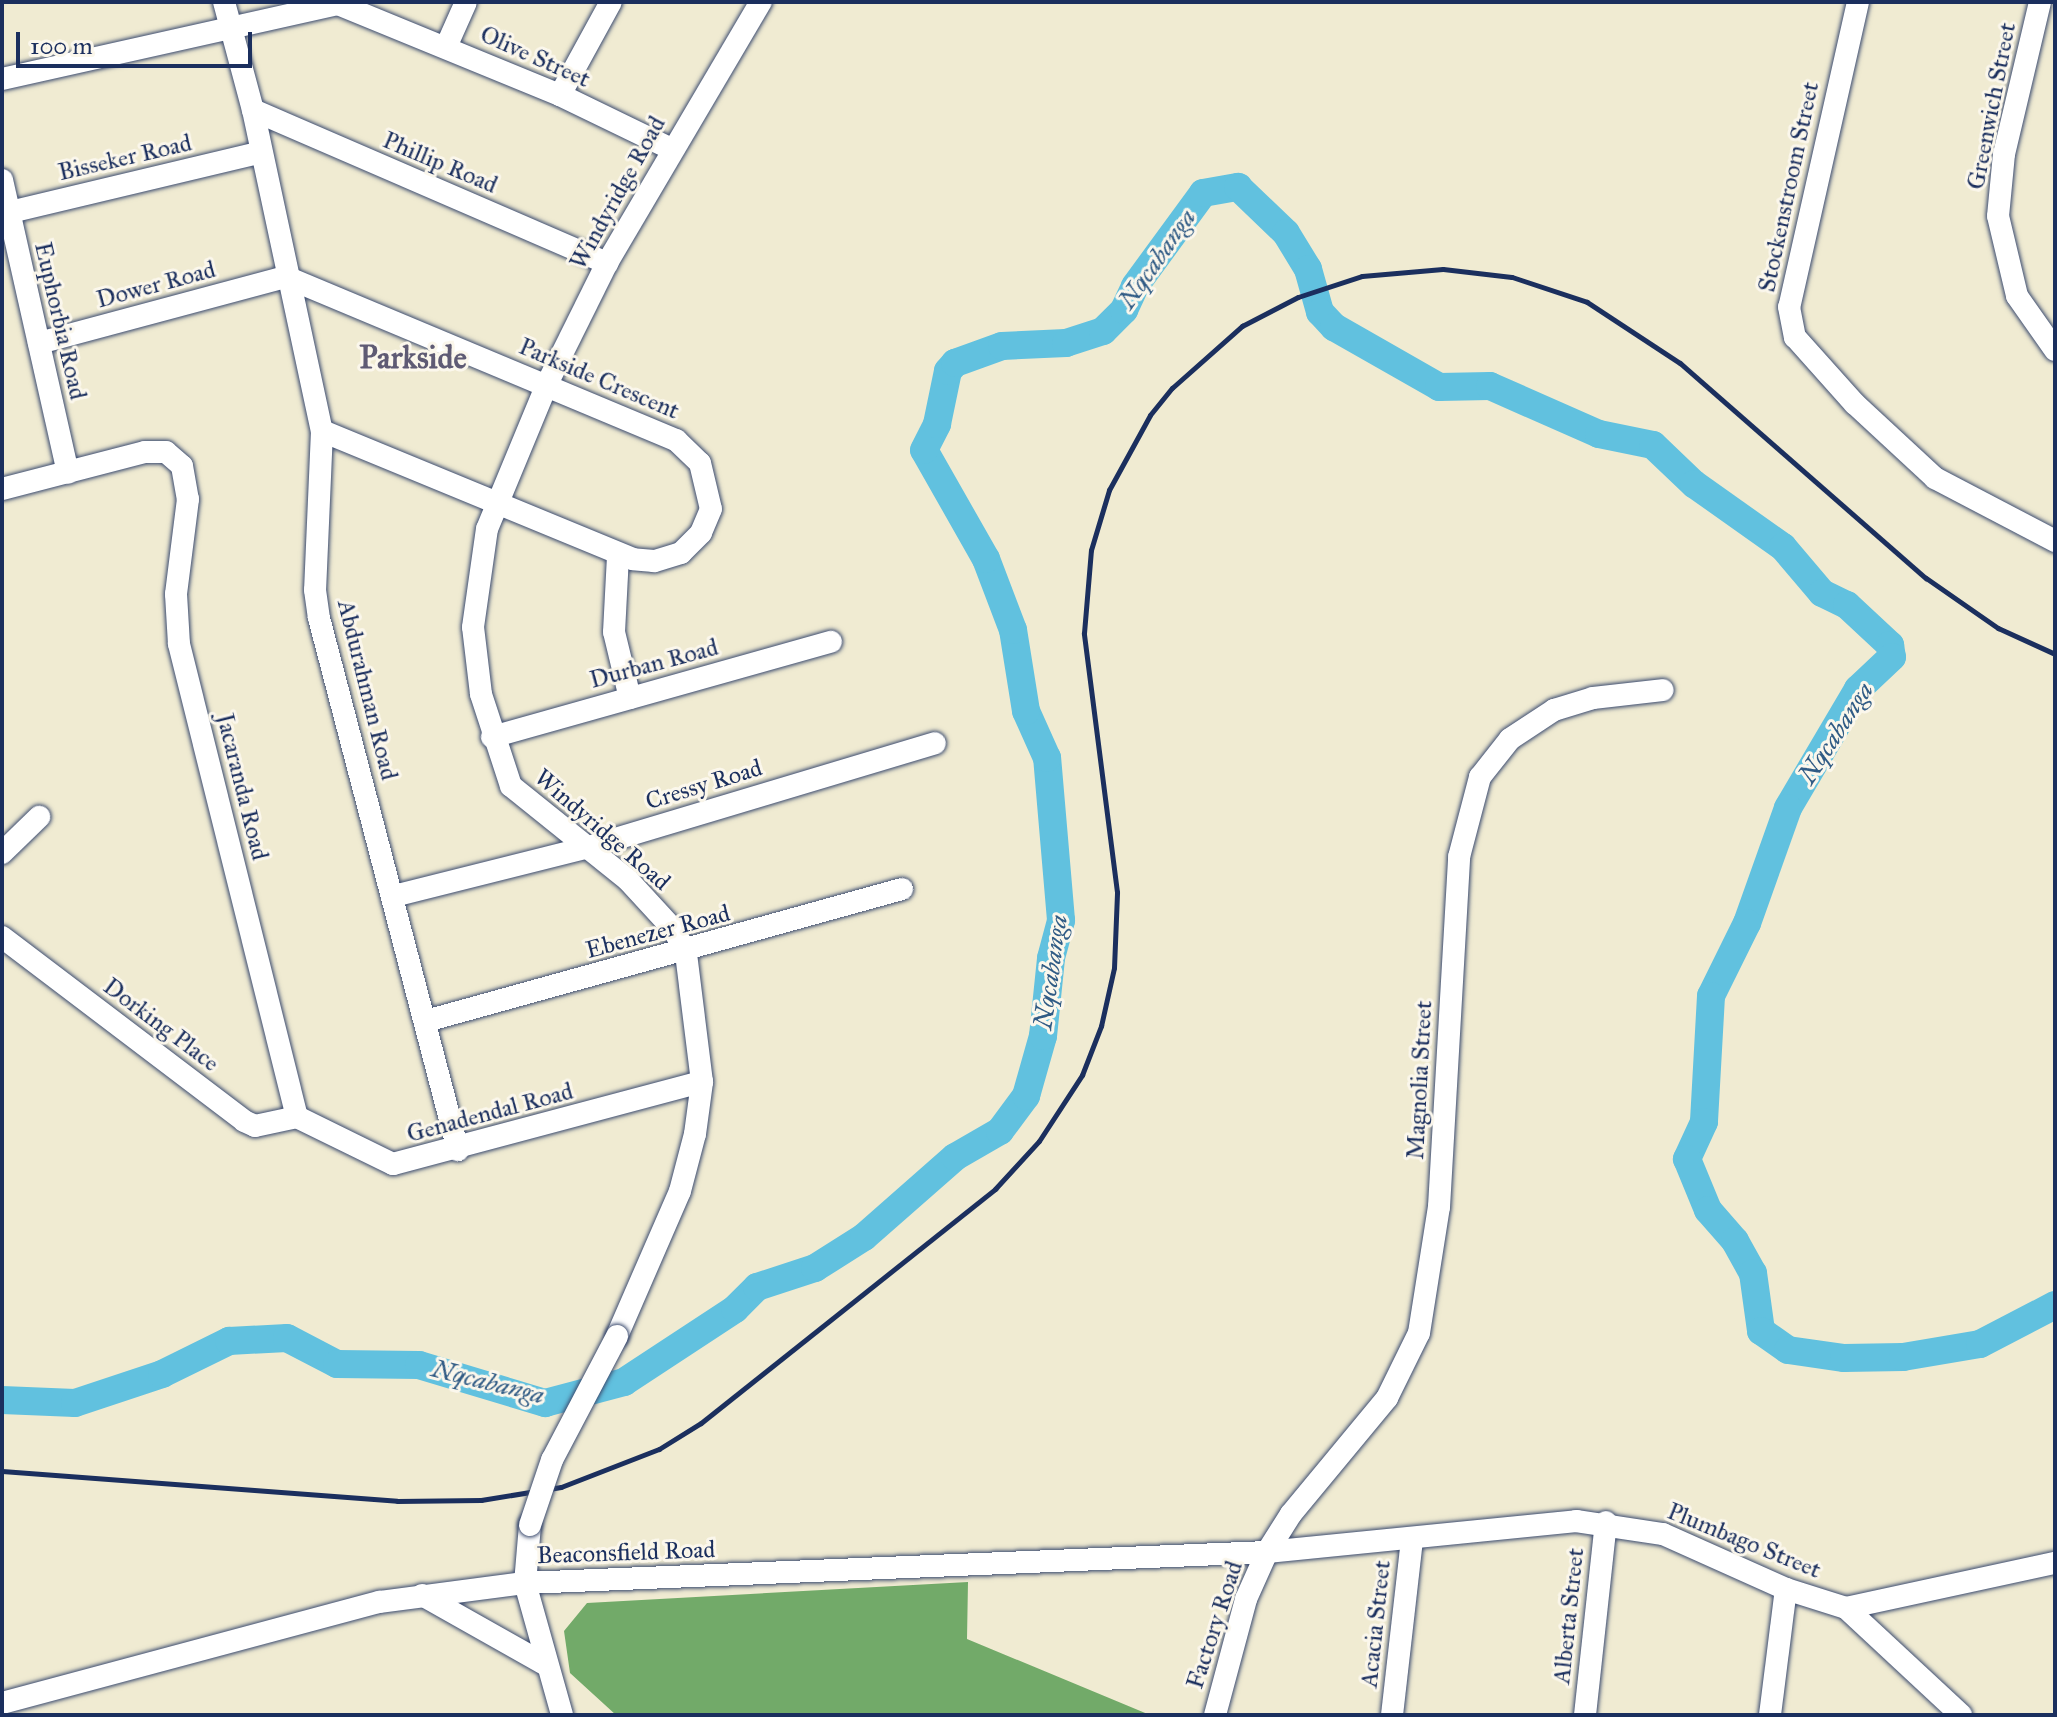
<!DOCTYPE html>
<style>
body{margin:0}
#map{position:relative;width:2057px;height:1717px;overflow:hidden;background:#f0ebd2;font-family:"IM FELL Great Primer",serif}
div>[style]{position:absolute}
.forest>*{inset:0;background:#72aa69}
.river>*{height:28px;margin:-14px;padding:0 14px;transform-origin:14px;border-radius:14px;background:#61c1df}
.roads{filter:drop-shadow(0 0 2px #3b4b6f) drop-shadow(0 0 2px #3b4b6f)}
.minor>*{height:22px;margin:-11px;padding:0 11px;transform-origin:11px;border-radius:11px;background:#fff}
.rail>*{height:5px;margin:-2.5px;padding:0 2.5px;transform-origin:2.5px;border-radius:2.5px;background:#1b2f5e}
.bridges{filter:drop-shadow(0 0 2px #3b4b6f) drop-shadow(0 0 2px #3b4b6f)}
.minor-bridge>*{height:22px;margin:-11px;padding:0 11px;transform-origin:11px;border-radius:11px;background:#fff}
span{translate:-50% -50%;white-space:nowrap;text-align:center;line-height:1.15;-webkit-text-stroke:6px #fbf7ec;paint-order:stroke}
.street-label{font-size:24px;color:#1b2f5e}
.water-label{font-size:26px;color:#305b85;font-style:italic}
.district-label{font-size:32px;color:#5f5b74;font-weight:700}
.frame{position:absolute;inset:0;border:4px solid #1b2f5e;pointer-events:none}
.scale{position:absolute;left:16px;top:32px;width:236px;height:36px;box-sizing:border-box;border:4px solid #1b2f5e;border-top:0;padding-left:10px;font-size:24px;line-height:28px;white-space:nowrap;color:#1b2f5e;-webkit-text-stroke:6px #fbf7ec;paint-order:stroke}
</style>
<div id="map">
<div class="forest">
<i style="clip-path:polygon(968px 1582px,967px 1639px,1150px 1715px,616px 1715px,570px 1673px,564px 1631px,587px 1603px)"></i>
</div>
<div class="river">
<i style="left:2px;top:1400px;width:73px;rotate:2.4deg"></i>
<i style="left:75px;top:1403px;width:92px;rotate:-18.4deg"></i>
<i style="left:162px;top:1374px;width:75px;rotate:-26.2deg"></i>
<i style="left:229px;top:1341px;width:58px;rotate:-3deg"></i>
<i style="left:287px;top:1338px;width:56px;rotate:27.5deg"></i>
<i style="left:337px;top:1364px;width:82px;rotate:0.7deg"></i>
<i style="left:419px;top:1365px;width:132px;rotate:16.8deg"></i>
<i style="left:545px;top:1403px;width:82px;rotate:-14.9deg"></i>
<i style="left:624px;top:1382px;width:133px;rotate:-33.3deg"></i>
<i style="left:735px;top:1309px;width:31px;rotate:-45deg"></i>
<i style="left:757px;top:1287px;width:61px;rotate:-18.1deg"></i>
<i style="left:815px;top:1268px;width:58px;rotate:-32.3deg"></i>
<i style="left:864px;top:1237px;width:121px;rotate:-41.3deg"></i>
<i style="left:955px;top:1157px;width:52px;rotate:-30deg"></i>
<i style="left:1000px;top:1131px;width:44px;rotate:-53.4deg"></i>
<i style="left:1026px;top:1096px;width:62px;rotate:-74.2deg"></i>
<i style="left:1043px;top:1036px;width:78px;rotate:-84.1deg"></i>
<i style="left:1051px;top:958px;width:39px;rotate:-75deg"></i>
<i style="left:1061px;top:920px;width:163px;rotate:-94.9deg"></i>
<i style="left:1047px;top:758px;width:51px;rotate:-114.1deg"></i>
<i style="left:1026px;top:711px;width:82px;rotate:-99.1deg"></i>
<i style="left:1013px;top:630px;width:76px;rotate:-110.8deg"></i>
<i style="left:986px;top:559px;width:125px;rotate:-119.6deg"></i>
<i style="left:924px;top:450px;width:29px;rotate:-63deg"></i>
<i style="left:937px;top:424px;width:54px;rotate:-78.3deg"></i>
<i style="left:948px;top:371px;width:11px;rotate:-49deg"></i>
<i style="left:955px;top:363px;width:50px;rotate:-19.9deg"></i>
<i style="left:1002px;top:346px;width:64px;rotate:-2.7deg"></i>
<i style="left:1066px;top:343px;width:39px;rotate:-18deg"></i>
<i style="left:1103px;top:331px;width:30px;rotate:-45deg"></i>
<i style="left:1124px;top:310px;width:26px;rotate:-65deg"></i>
<i style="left:1135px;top:286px;width:115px;rotate:-53.8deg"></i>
<i style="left:1203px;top:193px;width:36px;rotate:-10deg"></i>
<i style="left:1238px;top:187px;width:66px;rotate:43.8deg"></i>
<i style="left:1286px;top:233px;width:42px;rotate:58.6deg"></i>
<i style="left:1308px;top:269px;width:45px;rotate:74.4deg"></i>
<i style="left:1320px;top:312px;width:21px;rotate:47deg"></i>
<i style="left:1334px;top:327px;width:121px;rotate:29.7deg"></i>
<i style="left:1439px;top:387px;width:51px;rotate:-1.1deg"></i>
<i style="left:1490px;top:386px;width:119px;rotate:23.8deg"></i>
<i style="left:1599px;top:434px;width:55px;rotate:11.5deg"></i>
<i style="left:1653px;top:445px;width:57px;rotate:43.6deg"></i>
<i style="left:1694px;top:484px;width:109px;rotate:35.3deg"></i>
<i style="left:1783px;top:547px;width:60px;rotate:49.7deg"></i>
<i style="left:1822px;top:593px;width:28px;rotate:26deg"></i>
<i style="left:1847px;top:605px;width:59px;rotate:42.9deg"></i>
<i style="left:1890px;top:645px;width:12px;rotate:81deg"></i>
<i style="left:1892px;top:657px;width:47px;rotate:136.7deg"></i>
<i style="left:1858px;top:689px;width:138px;rotate:120.5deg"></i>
<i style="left:1788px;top:808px;width:122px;rotate:109.6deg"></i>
<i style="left:1747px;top:923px;width:81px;rotate:116.3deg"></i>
<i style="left:1711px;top:996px;width:126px;rotate:93.2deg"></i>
<i style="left:1704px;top:1122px;width:41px;rotate:114.7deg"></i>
<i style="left:1687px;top:1159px;width:55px;rotate:67.6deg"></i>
<i style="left:1708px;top:1210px;width:41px;rotate:48.9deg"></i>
<i style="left:1735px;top:1241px;width:37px;rotate:61deg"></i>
<i style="left:1753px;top:1273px;width:59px;rotate:82.1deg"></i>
<i style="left:1761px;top:1331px;width:33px;rotate:35deg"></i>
<i style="left:1788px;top:1350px;width:57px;rotate:8.1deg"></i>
<i style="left:1844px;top:1358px;width:59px;rotate:-1deg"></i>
<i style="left:1903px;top:1357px;width:78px;rotate:-9.6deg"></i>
<i style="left:1980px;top:1344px;width:85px;rotate:-27.5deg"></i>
</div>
<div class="roads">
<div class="minor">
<i style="left:224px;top:2px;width:112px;rotate:75deg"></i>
<i style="left:253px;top:110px;width:328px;rotate:77.9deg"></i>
<i style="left:322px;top:431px;width:159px;rotate:92.5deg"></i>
<i style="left:315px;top:590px;width:28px;rotate:82deg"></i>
<i style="left:319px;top:618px;width:550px;rotate:75.36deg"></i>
<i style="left:1858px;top:2px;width:313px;rotate:102.7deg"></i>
<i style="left:1789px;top:307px;width:31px;rotate:79deg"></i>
<i style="left:1795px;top:337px;width:90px;rotate:48.2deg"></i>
<i style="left:1855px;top:404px;width:109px;rotate:42.8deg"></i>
<i style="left:1935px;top:478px;width:136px;rotate:27.7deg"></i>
<i style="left:2040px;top:2px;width:156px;rotate:103.3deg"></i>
<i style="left:2004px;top:154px;width:62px;rotate:95.5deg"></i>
<i style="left:1998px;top:216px;width:82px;rotate:76.6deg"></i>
<i style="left:2017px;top:296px;width:66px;rotate:54.9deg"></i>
<i style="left:446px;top:47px;width:49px;rotate:-66deg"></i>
<i style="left:2px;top:79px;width:344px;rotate:-12.6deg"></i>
<i style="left:338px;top:4px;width:240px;rotate:22.3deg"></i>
<i style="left:560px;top:95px;width:123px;rotate:25.9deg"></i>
<i style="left:560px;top:95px;width:106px;rotate:-61.3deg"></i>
<i style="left:253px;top:110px;width:386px;rotate:23.4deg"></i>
<i style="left:2px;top:180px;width:300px;rotate:77.3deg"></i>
<i style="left:2px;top:214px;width:264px;rotate:-13.4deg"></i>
<i style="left:39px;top:343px;width:256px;rotate:-15deg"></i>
<i style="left:286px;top:277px;width:423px;rotate:22.7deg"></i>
<i style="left:676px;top:440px;width:33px;rotate:44deg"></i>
<i style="left:700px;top:463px;width:47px;rotate:76.6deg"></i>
<i style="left:711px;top:509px;width:26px;rotate:113deg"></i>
<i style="left:701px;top:533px;width:28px;rotate:135deg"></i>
<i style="left:681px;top:553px;width:28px;rotate:163deg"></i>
<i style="left:654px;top:561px;width:21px;rotate:-175deg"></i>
<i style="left:633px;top:559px;width:336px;rotate:-157.6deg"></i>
<i style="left:2px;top:489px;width:148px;rotate:-14.5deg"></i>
<i style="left:145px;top:452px;width:21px"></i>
<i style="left:166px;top:452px;width:21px;rotate:41deg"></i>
<i style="left:182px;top:466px;width:34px;rotate:80deg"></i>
<i style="left:188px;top:499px;width:96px;rotate:97.2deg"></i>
<i style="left:176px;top:594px;width:50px;rotate:86.6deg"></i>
<i style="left:179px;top:644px;width:487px;rotate:76deg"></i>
<i style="left:618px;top:556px;width:76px;rotate:93deg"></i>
<i style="left:614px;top:632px;width:68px;rotate:76.4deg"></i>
<i style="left:492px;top:737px;width:352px;rotate:-15.7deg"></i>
<i style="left:2px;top:853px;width:52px;rotate:-44.2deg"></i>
<i style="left:394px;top:896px;width:201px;rotate:-14.1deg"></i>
<i style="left:589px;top:847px;width:361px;rotate:-16.7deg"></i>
<i style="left:2px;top:937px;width:304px;rotate:37.2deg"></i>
<i style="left:244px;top:1121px;width:12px;rotate:24deg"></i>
<i style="left:255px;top:1126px;width:43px;rotate:-12.1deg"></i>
<i style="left:426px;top:1021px;width:494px;rotate:-15.5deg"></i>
<i style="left:297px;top:1117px;width:107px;rotate:26.1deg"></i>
<i style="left:393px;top:1164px;width:320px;rotate:-14.9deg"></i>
<i style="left:617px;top:1336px;width:158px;rotate:-66.5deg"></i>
<i style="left:680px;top:1191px;width:59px;rotate:-75.3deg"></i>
<i style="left:695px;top:1134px;width:52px;rotate:-82.3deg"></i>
<i style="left:702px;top:1082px;width:130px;rotate:-97.1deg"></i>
<i style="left:686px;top:953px;width:26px;rotate:-118deg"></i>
<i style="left:674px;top:930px;width:68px;rotate:-132.6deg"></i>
<i style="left:628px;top:880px;width:150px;rotate:-141.2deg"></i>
<i style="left:511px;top:786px;width:97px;rotate:-108.1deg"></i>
<i style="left:481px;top:694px;width:67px;rotate:-96.8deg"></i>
<i style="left:473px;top:627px;width:99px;rotate:-81.9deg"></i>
<i style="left:487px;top:529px;width:157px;rotate:-67.5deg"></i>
<i style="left:547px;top:384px;width:135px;rotate:-63.6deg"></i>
<i style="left:607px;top:263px;width:303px;rotate:-59.5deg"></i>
<i style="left:530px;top:1525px;width:58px;rotate:94.9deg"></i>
<i style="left:525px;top:1583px;width:137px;rotate:74.3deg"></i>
<i style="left:422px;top:1595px;width:142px;rotate:29.4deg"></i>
<i style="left:1846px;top:1608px;width:157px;rotate:42.9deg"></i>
<i style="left:2px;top:1703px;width:391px;rotate:-15deg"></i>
<i style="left:380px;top:1602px;width:146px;rotate:-7.5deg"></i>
<i style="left:525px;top:1583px;width:743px;rotate:-2.39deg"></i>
<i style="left:1267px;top:1552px;width:311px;rotate:-5.7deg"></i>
<i style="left:1576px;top:1521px;width:88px;rotate:8.5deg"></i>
<i style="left:1663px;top:1534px;width:135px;rotate:24.1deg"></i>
<i style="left:1786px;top:1589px;width:63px;rotate:17.6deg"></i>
<i style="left:1846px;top:1608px;width:214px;rotate:-12.2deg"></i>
<i style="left:1215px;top:1715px;width:120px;rotate:-75deg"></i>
<i style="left:1246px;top:1599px;width:51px;rotate:-65.9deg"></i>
<i style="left:1267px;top:1552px;width:45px;rotate:-57.7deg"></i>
<i style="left:1291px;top:1514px;width:151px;rotate:-50.4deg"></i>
<i style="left:1387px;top:1398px;width:72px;rotate:-63.8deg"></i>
<i style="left:1419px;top:1333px;width:128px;rotate:-81deg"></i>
<i style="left:1439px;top:1207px;width:351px;rotate:-86.7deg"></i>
<i style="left:1459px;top:857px;width:83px;rotate:-75.3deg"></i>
<i style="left:1480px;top:777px;width:48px;rotate:-51.7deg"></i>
<i style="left:1510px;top:739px;width:53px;rotate:-33.4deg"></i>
<i style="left:1554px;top:710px;width:41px;rotate:-17.1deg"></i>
<i style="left:1593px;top:698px;width:70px;rotate:-6.5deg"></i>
<i style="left:1392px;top:1715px;width:177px;rotate:-83.5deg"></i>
<i style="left:1585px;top:1715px;width:194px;rotate:-83.8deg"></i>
<i style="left:1770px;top:1715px;width:127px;rotate:-82.8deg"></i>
</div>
</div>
<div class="rail">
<i style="left:2px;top:1471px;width:396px;rotate:4.3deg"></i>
<i style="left:397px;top:1501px;width:84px;rotate:-0.7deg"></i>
<i style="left:481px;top:1500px;width:81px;rotate:-9.2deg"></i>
<i style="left:561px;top:1487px;width:105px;rotate:-21.2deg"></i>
<i style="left:659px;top:1449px;width:49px;rotate:-31.8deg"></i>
<i style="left:701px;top:1423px;width:376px;rotate:-38.5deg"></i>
<i style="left:995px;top:1189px;width:65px;rotate:-47.5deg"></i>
<i style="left:1039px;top:1141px;width:79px;rotate:-56.9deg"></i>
<i style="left:1082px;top:1075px;width:53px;rotate:-68.8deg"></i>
<i style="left:1101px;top:1026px;width:59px;rotate:-77.4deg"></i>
<i style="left:1114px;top:968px;width:76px;rotate:-87.7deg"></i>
<i style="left:1117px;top:892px;width:261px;rotate:-97.3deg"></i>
<i style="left:1084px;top:633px;width:83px;rotate:-85.2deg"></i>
<i style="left:1091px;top:550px;width:63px;rotate:-73.3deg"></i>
<i style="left:1109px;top:490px;width:85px;rotate:-61.3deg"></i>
<i style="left:1150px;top:415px;width:35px;rotate:-51deg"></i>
<i style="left:1172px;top:388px;width:94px;rotate:-41.5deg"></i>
<i style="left:1242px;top:326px;width:63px;rotate:-27.4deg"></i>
<i style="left:1298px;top:297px;width:67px;rotate:-18.2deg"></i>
<i style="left:1362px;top:276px;width:81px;rotate:-4.9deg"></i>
<i style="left:1443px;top:269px;width:69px;rotate:6.6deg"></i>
<i style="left:1512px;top:277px;width:79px;rotate:18.4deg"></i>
<i style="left:1587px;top:302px;width:111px;rotate:33.3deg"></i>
<i style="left:1680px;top:363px;width:327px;rotate:41.2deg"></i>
<i style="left:1926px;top:578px;width:88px;rotate:34.8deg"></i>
<i style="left:1998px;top:628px;width:63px;rotate:24.5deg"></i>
</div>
<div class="bridges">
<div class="minor-bridge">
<i style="left:530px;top:1525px;width:69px;rotate:-71.3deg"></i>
<i style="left:552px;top:1460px;width:140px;rotate:-62.3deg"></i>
</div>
</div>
<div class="street-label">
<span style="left:535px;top:57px;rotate:24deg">Olive Street</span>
<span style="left:1992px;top:106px;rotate:-79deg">Greenwich Street</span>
<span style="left:125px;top:158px;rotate:-13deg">Bisseker Road</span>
<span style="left:440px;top:163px;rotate:23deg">Phillip Road</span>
<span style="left:1789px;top:187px;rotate:-78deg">Stockenstroom Street</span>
<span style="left:618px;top:193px;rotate:-61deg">Windyridge Road</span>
<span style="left:156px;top:285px;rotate:-15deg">Dower Road</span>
<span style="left:60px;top:321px;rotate:77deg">Euphorbia Road</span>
<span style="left:599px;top:379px;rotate:23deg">Parkside Crescent</span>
<span style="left:654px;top:664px;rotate:-15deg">Durban Road</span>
<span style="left:367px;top:690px;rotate:76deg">Abdurahman Road</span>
<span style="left:704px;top:785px;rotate:-17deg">Cressy Road</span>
<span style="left:242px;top:787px;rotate:76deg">Jacaranda Road</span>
<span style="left:602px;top:830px;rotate:41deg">Windyridge Road</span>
<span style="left:658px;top:932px;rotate:-15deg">Ebenezer Road</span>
<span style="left:161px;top:1025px;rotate:37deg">Dorking Place</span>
<span style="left:1420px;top:1080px;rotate:-87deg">Magnolia Street</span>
<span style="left:490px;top:1113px;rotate:-15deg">Genadendal Road</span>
<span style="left:1744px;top:1541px;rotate:22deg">Plumbago Street</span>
<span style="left:626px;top:1553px;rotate:-2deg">Beaconsfield Road</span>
<span style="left:1569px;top:1616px;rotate:-84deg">Alberta Street</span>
<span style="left:1376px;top:1624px;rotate:-84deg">Acacia Street</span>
<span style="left:1215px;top:1625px;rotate:-72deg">Factory Road</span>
</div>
<div class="water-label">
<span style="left:1157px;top:259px;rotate:-55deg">Nqcabanga</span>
<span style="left:1836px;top:733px;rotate:-57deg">Nqcabanga</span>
<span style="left:1051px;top:972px;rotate:-82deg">Nqcabanga</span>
<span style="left:488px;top:1382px;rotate:14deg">Nqcabanga</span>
</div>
<div class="district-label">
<span style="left:413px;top:358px">Parkside</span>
</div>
<div class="frame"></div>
<div class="scale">100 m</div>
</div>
